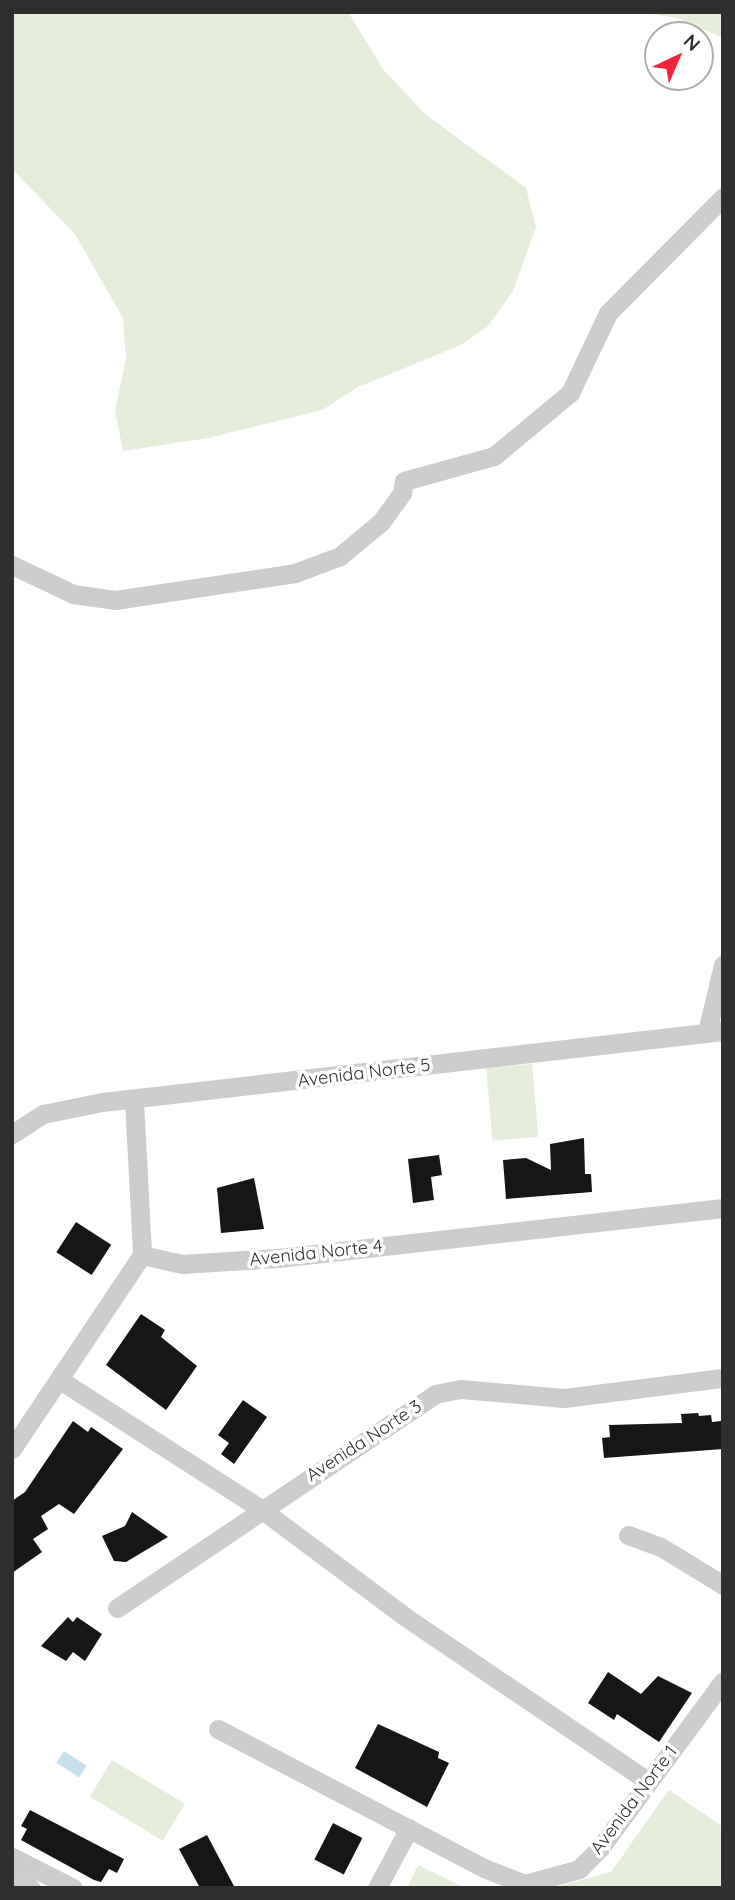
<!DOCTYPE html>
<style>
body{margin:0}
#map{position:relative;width:735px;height:1900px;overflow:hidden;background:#fff;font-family:Quicksand,sans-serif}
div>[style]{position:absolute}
.green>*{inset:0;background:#e5eddb;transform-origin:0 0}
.water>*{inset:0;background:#c6e0ee;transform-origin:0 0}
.building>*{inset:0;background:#161616;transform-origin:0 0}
.minor>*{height:19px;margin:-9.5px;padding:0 9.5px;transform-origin:9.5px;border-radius:9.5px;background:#ccc}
span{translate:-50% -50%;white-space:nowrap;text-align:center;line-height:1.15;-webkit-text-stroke:7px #fff;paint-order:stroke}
.street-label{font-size:18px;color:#2f2f2f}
.frame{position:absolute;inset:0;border:14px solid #2f2f2f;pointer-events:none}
.north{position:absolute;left:644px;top:21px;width:70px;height:70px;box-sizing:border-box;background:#fff;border:2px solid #acacac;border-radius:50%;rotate:44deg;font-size:19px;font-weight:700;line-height:28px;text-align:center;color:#2f2f2f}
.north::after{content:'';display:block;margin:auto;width:24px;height:32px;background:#f2243b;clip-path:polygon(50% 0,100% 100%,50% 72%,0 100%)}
</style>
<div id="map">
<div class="green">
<i style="clip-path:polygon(12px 12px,348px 12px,383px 69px,425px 114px,526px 188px,536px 227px,513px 291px,487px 327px,461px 345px,358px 387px,322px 410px,208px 438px,123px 451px,115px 410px,126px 359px,123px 318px,75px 234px,12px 169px)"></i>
<i style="clip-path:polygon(644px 12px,723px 12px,723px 38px,680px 19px)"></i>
<i style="left:532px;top:1064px;width:73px;height:46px;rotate:85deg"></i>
<i style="left:112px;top:1760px;width:85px;height:43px;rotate:31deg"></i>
<i style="clip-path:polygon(669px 1790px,723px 1827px,723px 1888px,552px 1888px,611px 1872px)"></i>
<i style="clip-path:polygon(418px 1865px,465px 1888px,407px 1888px)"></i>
</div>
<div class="water">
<i style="left:64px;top:1751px;width:27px;height:14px;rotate:33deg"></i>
</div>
<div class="building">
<i style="clip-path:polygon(584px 1138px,585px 1174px,591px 1174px,592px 1192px,506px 1199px,503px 1160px,526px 1158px,551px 1170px,550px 1144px)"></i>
<i style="clip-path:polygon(439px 1155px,442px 1175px,431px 1177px,434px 1200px,413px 1203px,408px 1159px)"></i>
<i style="clip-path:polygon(254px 1178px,264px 1229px,221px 1233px,217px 1188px)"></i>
<i style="left:76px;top:1222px;width:42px;height:36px;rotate:33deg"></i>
<i style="clip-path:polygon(141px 1314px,165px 1330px,161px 1337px,197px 1366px,166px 1410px,106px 1365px)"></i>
<i style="clip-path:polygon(243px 1400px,267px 1417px,234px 1464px,221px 1454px,229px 1443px,218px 1435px)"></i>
<i style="clip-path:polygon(698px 1413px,699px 1416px,711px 1415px,712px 1422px,721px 1421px,723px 1449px,604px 1458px,602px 1438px,610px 1437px,609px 1425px,682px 1423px,681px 1414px)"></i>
<i style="clip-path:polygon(73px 1421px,88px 1432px,91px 1427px,123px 1449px,74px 1514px,59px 1504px,41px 1516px,48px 1529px,33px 1539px,42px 1552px,12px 1573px,12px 1501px,25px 1492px)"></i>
<i style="clip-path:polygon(132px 1512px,168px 1537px,126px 1562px,114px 1561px,102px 1536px,125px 1526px)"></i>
<i style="clip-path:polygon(68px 1617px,73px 1622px,77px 1617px,102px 1634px,85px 1661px,73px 1652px,66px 1661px,41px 1646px)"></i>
<i style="clip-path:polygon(608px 1672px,641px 1694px,658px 1676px,692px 1693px,659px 1742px,617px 1714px,614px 1720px,588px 1703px)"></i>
<i style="clip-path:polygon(378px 1724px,439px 1752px,438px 1758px,449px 1763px,427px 1807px,355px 1768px)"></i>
<i style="clip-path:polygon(30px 1810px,124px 1859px,117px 1873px,109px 1869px,101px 1882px,94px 1880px,21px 1840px,27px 1829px,21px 1826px)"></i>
<i style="left:333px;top:1823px;width:33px;height:41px;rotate:27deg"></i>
<i style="clip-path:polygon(207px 1835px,235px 1888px,200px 1888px,179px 1849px)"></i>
</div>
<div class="minor">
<i style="left:12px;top:565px;width:68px;rotate:25.4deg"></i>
<i style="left:73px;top:594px;width:42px;rotate:8.1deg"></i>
<i style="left:115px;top:600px;width:182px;rotate:-8.5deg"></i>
<i style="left:295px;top:573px;width:48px;rotate:-20.7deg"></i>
<i style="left:340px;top:556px;width:53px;rotate:-39.7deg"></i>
<i style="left:381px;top:522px;width:36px;rotate:-54deg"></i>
<i style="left:402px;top:493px;width:12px;rotate:-81deg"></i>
<i style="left:404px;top:481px;width:93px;rotate:-15.5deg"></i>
<i style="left:494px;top:456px;width:99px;rotate:-39.7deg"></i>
<i style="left:570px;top:393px;width:89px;rotate:-64.6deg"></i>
<i style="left:608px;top:313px;width:163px;rotate:-45.2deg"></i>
<i style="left:707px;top:1032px;width:69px;rotate:-76.6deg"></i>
<i style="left:134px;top:1100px;width:155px;rotate:87deg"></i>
<i style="left:12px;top:1134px;width:37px;rotate:-33deg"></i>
<i style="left:43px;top:1114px;width:60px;rotate:-11.5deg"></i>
<i style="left:102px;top:1102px;width:625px;rotate:-6.52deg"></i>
<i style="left:60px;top:1380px;width:239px;rotate:32.7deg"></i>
<i style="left:261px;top:1509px;width:179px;rotate:36.8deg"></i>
<i style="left:404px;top:1616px;width:295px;rotate:34.1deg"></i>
<i style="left:12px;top:1449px;width:234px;rotate:-56.2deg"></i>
<i style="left:142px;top:1255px;width:41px;rotate:12.7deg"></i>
<i style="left:182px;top:1264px;width:96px;rotate:-3.6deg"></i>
<i style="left:278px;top:1258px;width:448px;rotate:-6.4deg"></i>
<i style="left:628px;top:1535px;width:35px;rotate:20deg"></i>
<i style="left:661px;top:1547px;width:73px;rotate:31.5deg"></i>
<i style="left:117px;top:1608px;width:383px;rotate:-33.9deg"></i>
<i style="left:435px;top:1394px;width:26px;rotate:-11deg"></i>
<i style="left:461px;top:1389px;width:103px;rotate:5deg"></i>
<i style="left:564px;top:1398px;width:160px;rotate:-7.2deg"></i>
<i style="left:218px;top:1729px;width:302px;rotate:27.6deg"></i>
<i style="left:486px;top:1869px;width:42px;rotate:21deg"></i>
<i style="left:525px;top:1884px;width:56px;rotate:-15.5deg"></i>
<i style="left:579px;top:1869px;width:30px;rotate:-45deg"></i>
<i style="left:600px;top:1848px;width:207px;rotate:-53.6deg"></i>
<i style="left:12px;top:1857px;width:68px;rotate:26.9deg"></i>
<i style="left:12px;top:1878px;width:21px;rotate:28deg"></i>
<i style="left:377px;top:1888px;width:68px;rotate:-61.9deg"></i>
</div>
<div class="street-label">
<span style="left:364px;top:1073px;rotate:-7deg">Avenida Norte 5</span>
<span style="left:316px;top:1253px;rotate:-6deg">Avenida Norte 4</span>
<span style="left:364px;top:1441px;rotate:-33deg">Avenida Norte 3</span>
<span style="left:634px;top:1800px;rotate:-53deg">Avenida Norte 1</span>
</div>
<div class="frame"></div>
<div class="north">N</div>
</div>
